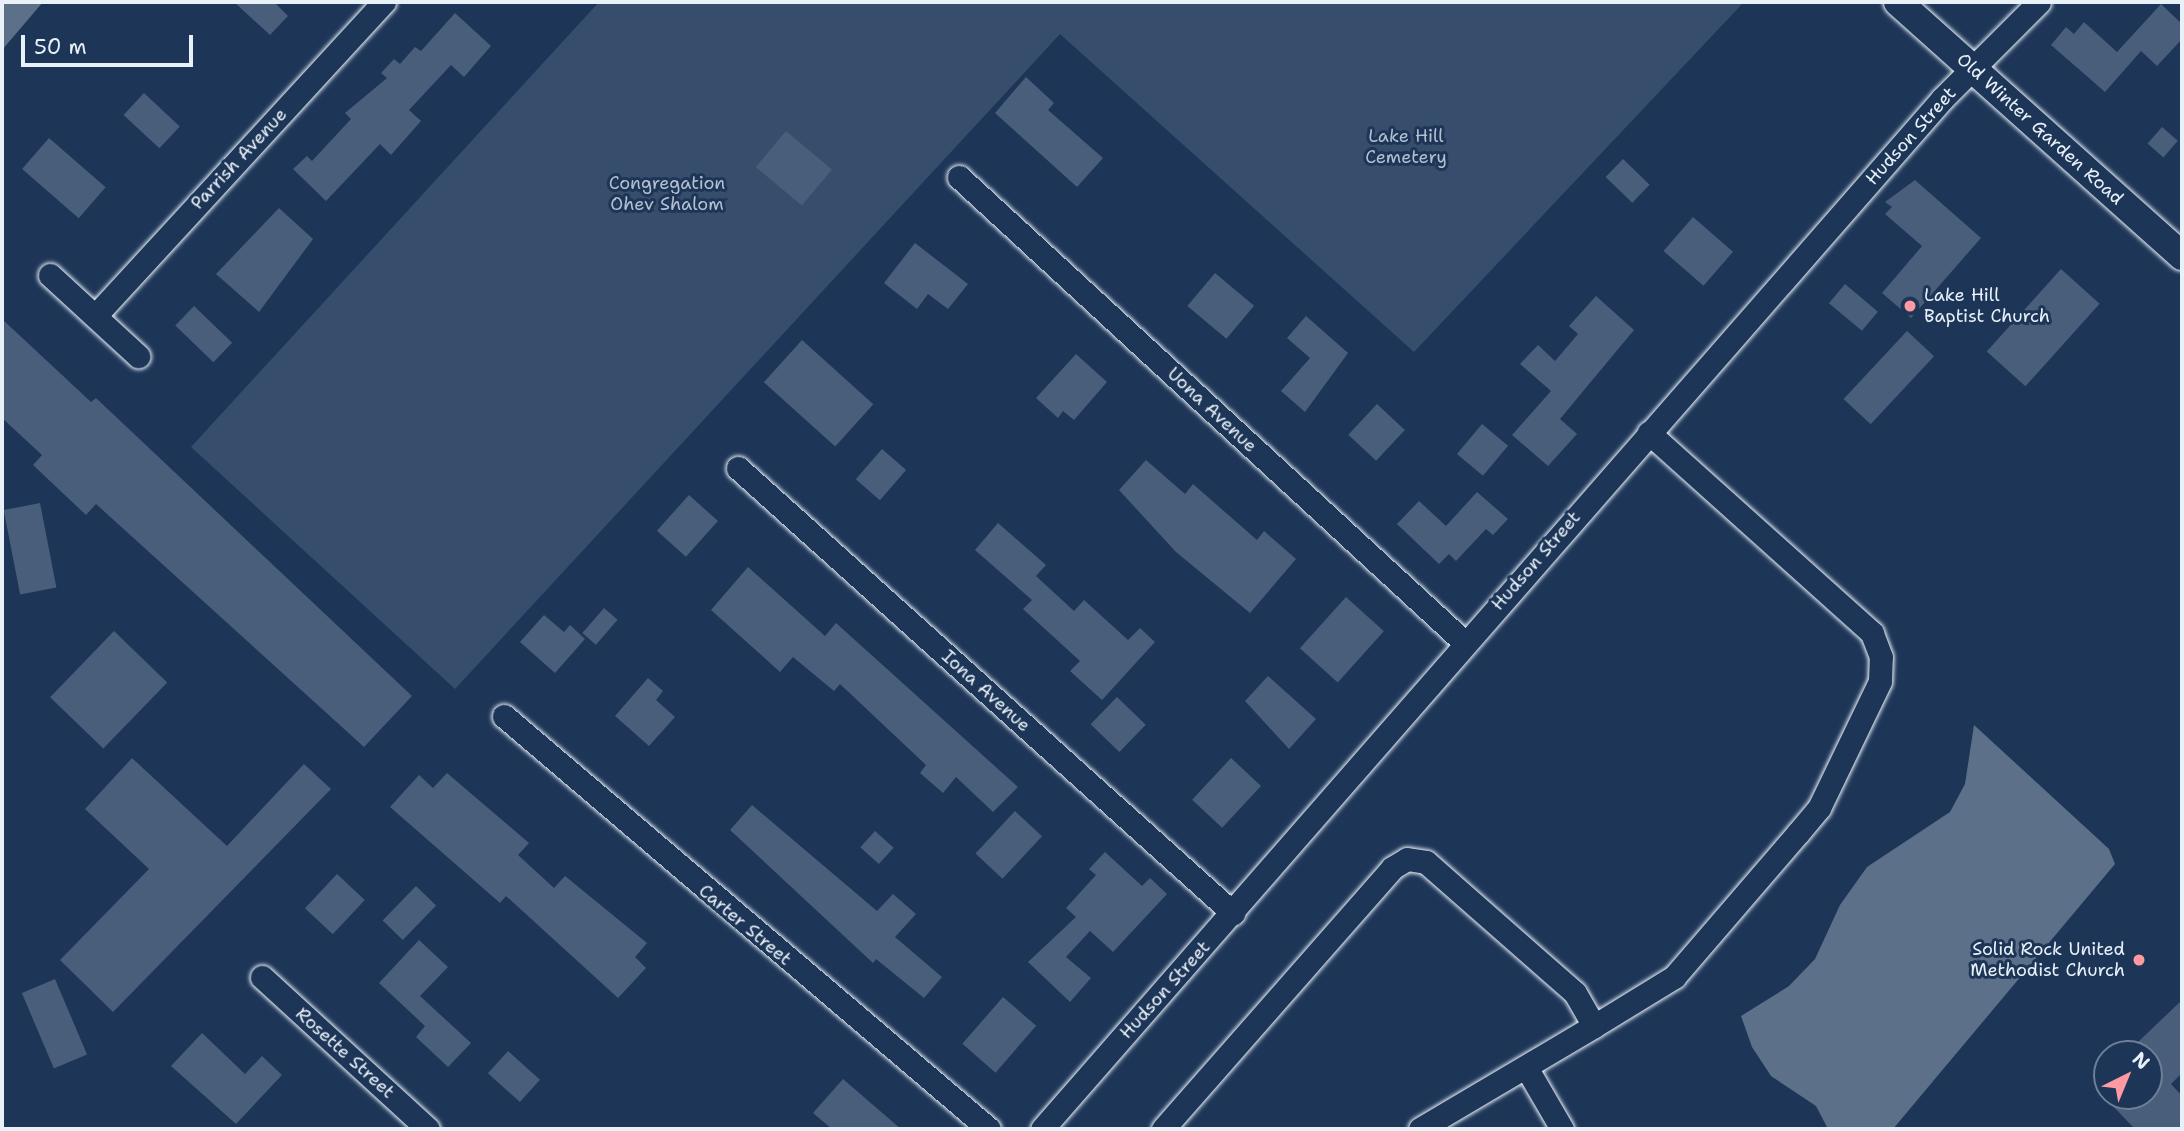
<!DOCTYPE html>
<style>
body{margin:0}
#map{position:relative;width:2184px;height:1131px;overflow:hidden;background:#1d3557;font-family:"Shantell Sans",sans-serif}
div>[style]{position:absolute}
.green>*{inset:0;background:#374d6c}
.water>*{inset:0;background:#5d7089}
.building>*{inset:0;background:#495e7a;transform-origin:0 0}
.roads{filter:drop-shadow(0 0 2px #e8f1f8) drop-shadow(0 0 2px #e8f1f8)}
.minor>*{height:23px;margin:-11.5px;padding:0 11.5px;transform-origin:11.5px;border-radius:11.5px;background:#1d3557}
.major>*{height:28px;margin:-14px;padding:0 14px;transform-origin:14px;border-radius:14px;background:#1d3557}
.dots>*{width:19px;height:19px;translate:-50% -50%;box-sizing:border-box;border:4px solid #1d3557;border-radius:50%}
span{translate:-50% -50%;white-space:nowrap;text-align:center;line-height:1.15;-webkit-text-stroke:6px #1d3557;paint-order:stroke}
.street-label{font-size:18px;color:#e8f1f8}
.park-label{font-size:18px;color:#b3c0ce}
.poi-label{font-size:18px;color:#e8f1f8}
.left{translate:0 -50%;text-align:left}
.right{translate:-100% -50%;text-align:right}
.frame{position:absolute;inset:0;border:4px solid #e8f1f8;pointer-events:none}
.north{position:absolute;left:2093px;top:1040px;width:70px;height:70px;box-sizing:border-box;background:#1d3557;border:2px solid #6e8097;border-radius:50%;rotate:43deg;font-size:19px;font-weight:700;line-height:28px;text-align:center;color:#e8f1f8}
.north::after{content:'';display:block;margin:auto;width:24px;height:32px;background:#ff9aa2;clip-path:polygon(50% 0,100% 100%,50% 72%,0 100%)}
.scale{position:absolute;left:21px;top:35px;width:172px;height:32px;box-sizing:border-box;border:4px solid #e8f1f8;border-top:0;padding-left:9px;font-size:21px;line-height:24px;white-space:nowrap;color:#e8f1f8;-webkit-text-stroke:5px #1d3557;paint-order:stroke}
</style>
<div id="map">
<div class="green">
<i style="clip-path:polygon(599px 2px,1744px 2px,1414px 352px,1060px 34px,455px 689px,191px 447px)"></i>
</div>
<div class="water">
<i style="clip-path:polygon(2px 2px,43px 2px,2px 50px)"></i>
<i style="clip-path:polygon(1974px 725px,2109px 849px,2115px 864px,1893px 1129px,1828px 1129px,1816px 1106px,1771px 1076px,1752px 1047px,1741px 1016px,1789px 986px,1815px 959px,1840px 905px,1867px 867px,1950px 812px,1965px 784px)"></i>
</div>
<div class="building">
<i style="clip-path:polygon(234px 2px,274px 2px,288px 16px,270px 35px)"></i>
<i style="clip-path:polygon(2161px 4px,2182px 24px,2182px 39px,2157px 66px,2141px 51px,2105px 92px,2051px 45px,2066px 27px,2074px 34px,2084px 22px,2117px 52px)"></i>
<i style="clip-path:polygon(455px 13px,491px 46px,464px 77px,451px 65px,409px 110px,421px 121px,391px 155px,380px 144px,326px 201px,293px 169px,307px 156px,312px 161px,351px 119px,345px 113px,387px 78px,381px 73px,394px 59px,400px 64px,415px 47px,421px 51px)"></i>
<i style="clip-path:polygon(1026px 77px,1054px 103px,1048px 110px,1103px 158px,1077px 187px,995px 113px)"></i>
<i style="left:144px;top:93px;width:49px;height:30px;rotate:43deg"></i>
<i style="left:2162px;top:127px;width:21px;height:22px;rotate:41deg"></i>
<i style="left:786px;top:131px;width:60px;height:47px;rotate:40deg"></i>
<i style="left:49px;top:138px;width:75px;height:41px;rotate:41deg"></i>
<i style="left:1623px;top:159px;width:37px;height:25px;rotate:44deg"></i>
<i style="clip-path:polygon(1915px 180px,1981px 238px,1911px 318px,1882px 293px,1922px 246px,1885px 214px,1892px 207px,1885px 202px)"></i>
<i style="clip-path:polygon(279px 208px,313px 239px,259px 312px,216px 274px)"></i>
<i style="left:1693px;top:217px;width:53px;height:45px;rotate:41deg"></i>
<i style="clip-path:polygon(915px 243px,968px 284px,948px 309px,928px 294px,917px 309px,884px 283px)"></i>
<i style="left:2061px;top:269px;width:52px;height:111px;rotate:42deg"></i>
<i style="left:1215px;top:273px;width:51px;height:43px;rotate:40deg"></i>
<i style="left:1845px;top:284px;width:43px;height:25px;rotate:40deg"></i>
<i style="clip-path:polygon(1596px 296px,1634px 330px,1560px 419px,1577px 434px,1548px 466px,1512px 435px,1551px 391px,1520px 364px,1538px 345px,1555px 361px,1578px 334px,1569px 326px)"></i>
<i style="left:194px;top:306px;width:53px;height:27px;rotate:44deg"></i>
<i style="clip-path:polygon(1306px 316px,1348px 353px,1305px 412px,1281px 391px,1310px 358px,1287px 338px)"></i>
<i style="clip-path:polygon(2px 319px,91px 402px,96px 398px,412px 696px,364px 747px,96px 504px,86px 515px,33px 465px,42px 455px,2px 418px)"></i>
<i style="left:1907px;top:331px;width:37px;height:93px;rotate:43deg"></i>
<i style="left:802px;top:340px;width:96px;height:57px;rotate:42deg"></i>
<i style="clip-path:polygon(1076px 354px,1107px 382px,1074px 420px,1063px 411px,1058px 418px,1036px 398px)"></i>
<i style="left:1377px;top:404px;width:38px;height:42px;rotate:43deg"></i>
<i style="left:1482px;top:424px;width:34px;height:39px;rotate:40deg"></i>
<i style="left:882px;top:449px;width:32px;height:40px;rotate:41deg"></i>
<i style="clip-path:polygon(1146px 460px,1185px 494px,1193px 484px,1257px 540px,1264px 531px,1296px 559px,1250px 613px,1176px 552px,1119px 490px)"></i>
<i style="clip-path:polygon(1477px 492px,1508px 519px,1493px 535px,1486px 529px,1456px 561px,1449px 554px,1439px 564px,1397px 524px,1419px 501px,1446px 526px)"></i>
<i style="left:689px;top:495px;width:39px;height:48px;rotate:42deg"></i>
<i style="left:40px;top:503px;width:86px;height:37px;rotate:79deg"></i>
<i style="clip-path:polygon(998px 523px,1046px 565px,1036px 576px,1074px 611px,1084px 600px,1128px 640px,1140px 628px,1155px 642px,1102px 700px,1070px 671px,1080px 661px,1023px 609px,1032px 600px,975px 550px)"></i>
<i style="clip-path:polygon(748px 567px,825px 636px,836px 623px,1018px 787px,993px 812px,956px 777px,943px 793px,920px 773px,926px 765px,840px 684px,834px 691px,793px 657px,780px 672px,711px 610px)"></i>
<i style="left:1346px;top:597px;width:51px;height:69px;rotate:42deg"></i>
<i style="left:604px;top:608px;width:18px;height:33px;rotate:41deg"></i>
<i style="clip-path:polygon(544px 615px,564px 632px,570px 625px,585px 639px,555px 673px,520px 642px)"></i>
<i style="left:114px;top:631px;width:74px;height:92px;rotate:44deg"></i>
<i style="clip-path:polygon(1268px 676px,1316px 719px,1289px 749px,1245px 701px)"></i>
<i style="clip-path:polygon(648px 678px,663px 691px,656px 700px,675px 717px,649px 746px,615px 716px)"></i>
<i style="left:1117px;top:697px;width:40px;height:38px;rotate:44deg"></i>
<i style="clip-path:polygon(132px 758px,227px 846px,304px 764px,331px 789px,113px 1012px,60px 960px,149px 869px,85px 809px)"></i>
<i style="left:1231px;top:758px;width:41px;height:57px;rotate:43deg"></i>
<i style="clip-path:polygon(447px 773px,529px 843px,518px 855px,554px 888px,565px 876px,647px 943px,635px 957px,646px 968px,618px 998px,506px 896px,500px 903px,390px 807px,419px 775px,433px 788px)"></i>
<i style="clip-path:polygon(752px 805px,877px 911px,893px 894px,916px 914px,895px 937px,942px 977px,924px 998px,876px 959px,873px 963px,730px 830px)"></i>
<i style="left:1015px;top:811px;width:37px;height:58px;rotate:43deg"></i>
<i style="left:875px;top:831px;width:25px;height:22px;rotate:42deg"></i>
<i style="clip-path:polygon(1105px 852px,1142px 886px,1150px 878px,1167px 894px,1113px 952px,1090px 931px,1066px 957px,1091px 978px,1070px 1002px,1028px 962px,1076px 917px,1066px 908px,1096px 875px,1089px 869px)"></i>
<i style="left:337px;top:874px;width:38px;height:47px;rotate:43deg"></i>
<i style="left:416px;top:886px;width:28px;height:48px;rotate:44deg"></i>
<i style="clip-path:polygon(419px 940px,448px 967px,420px 996px,471px 1043px,448px 1067px,416px 1037px,425px 1026px,379px 983px)"></i>
<i style="left:55px;top:979px;width:82px;height:36px;rotate:67deg"></i>
<i style="left:1003px;top:997px;width:44px;height:62px;rotate:41deg"></i>
<i style="clip-path:polygon(2182px 1000px,2182px 1073px,2171px 1084px,2182px 1096px,2182px 1129px,2135px 1129px,2103px 1096px,2149px 1096px,2149px 1054px,2138px 1042px)"></i>
<i style="clip-path:polygon(202px 1033px,245px 1074px,262px 1056px,282px 1075px,236px 1124px,171px 1066px)"></i>
<i style="left:508px;top:1051px;width:43px;height:30px;rotate:42deg"></i>
<i style="clip-path:polygon(843px 1079px,901px 1129px,832px 1129px,813px 1113px)"></i>
</div>
<div class="roads">
<div class="minor">
<i style="left:959px;top:177px;width:686px;rotate:42.64deg"></i>
<i style="left:50px;top:275px;width:120px;rotate:42.6deg"></i>
<i style="left:95px;top:316px;width:427px;rotate:-47.4deg"></i>
<i style="left:738px;top:468px;width:666px;rotate:41.96deg"></i>
<i style="left:504px;top:716px;width:637px;rotate:40.42deg"></i>
<i style="left:262px;top:977px;width:225px;rotate:42.5deg"></i>
<i style="left:1594px;top:1026px;width:94px;rotate:-31.5deg"></i>
<i style="left:1674px;top:977px;width:190px;rotate:-49.3deg"></i>
<i style="left:1798px;top:833px;width:33px;rotate:-50deg"></i>
<i style="left:1819px;top:808px;width:141px;rotate:-64.3deg"></i>
<i style="left:1880px;top:681px;width:24px;rotate:-88deg"></i>
<i style="left:1881px;top:657px;width:26px;rotate:-111deg"></i>
<i style="left:1872px;top:633px;width:300px;rotate:-138.1deg"></i>
<i style="left:1526px;top:1067px;width:72px;rotate:59.9deg"></i>
<i style="left:1042px;top:1129px;width:1368px;rotate:-48.85deg"></i>
<i style="left:1942px;top:99px;width:137px;rotate:-45deg"></i>
<i style="left:1163px;top:1129px;width:347px;rotate:-48.7deg"></i>
<i style="left:1392px;top:868px;width:17px;rotate:-31deg"></i>
<i style="left:1407px;top:859px;width:19px;rotate:9deg"></i>
<i style="left:1426px;top:862px;width:198px;rotate:41.3deg"></i>
<i style="left:1575px;top:993px;width:38px;rotate:60deg"></i>
<i style="left:1594px;top:1026px;width:202px;rotate:149.4deg"></i>
</div>
<div class="major">
<i style="left:1898px;top:2px;width:381px;rotate:41.8deg"></i>
</div>
</div>
<div class="dots">
<i style="left:1910px;top:306px;background:#ff9aa2"></i>
<i style="left:2139px;top:960px;background:#ff9aa2"></i>
</div>
<div class="street-label">
<span style="left:2040px;top:129px;rotate:42deg">Old Winter Garden Road</span>
<span style="left:1911px;top:136px;rotate:-48deg">Hudson Street</span>
<span style="left:239px;top:159px;rotate:-47deg">Parrish Avenue</span>
<span style="left:1212px;top:410px;rotate:43deg">Uona Avenue</span>
<span style="left:1536px;top:561px;rotate:-49deg">Hudson Street</span>
<span style="left:986px;top:691px;rotate:42deg">Iona Avenue</span>
<span style="left:745px;top:925px;rotate:40deg">Carter Street</span>
<span style="left:1165px;top:990px;rotate:-48deg">Hudson Street</span>
<span style="left:345px;top:1053px;rotate:42deg">Rosette Street</span>
</div>
<div class="park-label">
<span style="left:1406px;top:147px">Lake Hill<br>Cemetery</span>
<span style="left:667px;top:194px">Congregation<br>Ohev Shalom</span>
</div>
<div class="poi-label">
<span class="left" style="left:1924px;top:306px">Lake Hill<br>Baptist Church</span>
<span class="right" style="left:2125px;top:960px">Solid Rock United<br>Methodist Church</span>
</div>
<div class="frame"></div>
<div class="north">N</div>
<div class="scale">50 m</div>
</div>
